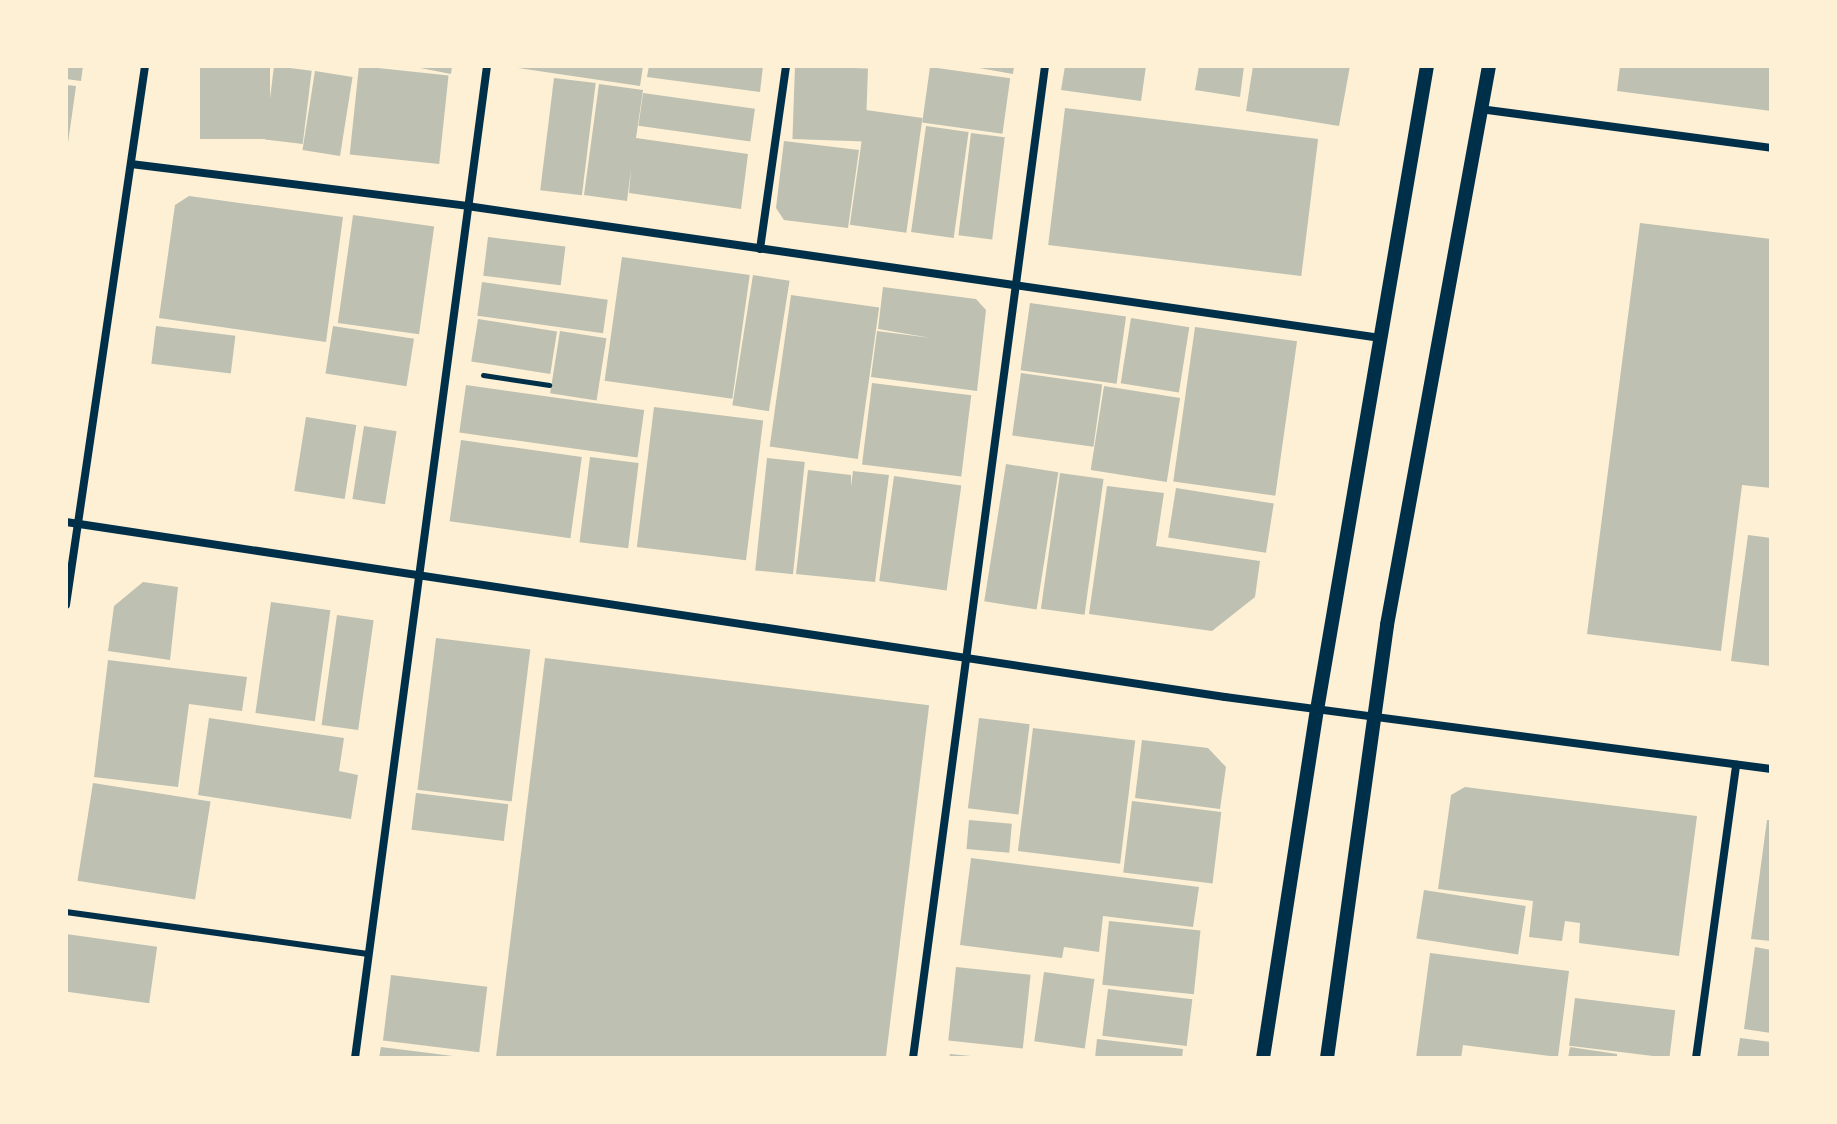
<!DOCTYPE html>
<style>
body{margin:0}
#map{position:relative;width:1837px;height:1124px;overflow:hidden;background:#fdf0d5;font-family:Roboto,sans-serif}
div>[style]{position:absolute}
.building>*{inset:0;background:#bec0b2;transform-origin:0 0}
.path>*{height:5px;margin:-2.5px;padding:0 2.5px;transform-origin:2.5px;border-radius:2.5px;background:#003049}
.service>*{height:6px;margin:-3px;padding:0 3px;transform-origin:3px;border-radius:3px;background:#003049}
.minor>*{height:8px;margin:-4px;padding:0 4px;transform-origin:4px;border-radius:4px;background:#003049}
.tertiary>*{height:14px;margin:-7px;padding:0 7px;transform-origin:7px;border-radius:7px;background:#003049}
span{translate:-50% -50%;white-space:nowrap;text-align:center;line-height:1.15;-webkit-text-stroke:7px #fdf0d5;paint-order:stroke}
.frame{position:absolute;inset:0;border:68px solid #fdf0d5;pointer-events:none}
</style>
<div id="map">
<div class="building">
<i style="clip-path:polygon(66px 66px,83px 66px,81px 81px,66px 79px)"></i>
<i style="left:200px;top:66px;width:70px;height:73px"></i>
<i style="left:274px;top:66px;width:38px;height:74px;rotate:7deg"></i>
<i style="left:359px;top:66px;width:90px;height:89px;rotate:6deg"></i>
<i style="clip-path:polygon(410px 66px,452px 66px,451px 74px)"></i>
<i style="clip-path:polygon(504px 66px,643px 66px,640px 86px)"></i>
<i style="clip-path:polygon(649px 66px,763px 66px,760px 92px,647px 77px)"></i>
<i style="left:795px;top:66px;width:73px;height:73px;rotate:2deg"></i>
<i style="clip-path:polygon(968px 66px,1014px 66px,1013px 74px)"></i>
<i style="clip-path:polygon(1065px 66px,1146px 66px,1141px 101px,1061px 90px)"></i>
<i style="clip-path:polygon(1199px 66px,1244px 66px,1240px 97px,1195px 90px)"></i>
<i style="clip-path:polygon(1253px 66px,1350px 66px,1339px 126px,1246px 111px)"></i>
<i style="clip-path:polygon(1620px 66px,1771px 66px,1771px 111px,1617px 91px)"></i>
<i style="left:930px;top:67px;width:81px;height:56px;rotate:8deg"></i>
<i style="left:315px;top:71px;width:38px;height:80px;rotate:9deg"></i>
<i style="left:554px;top:78px;width:42px;height:113px;rotate:7deg"></i>
<i style="clip-path:polygon(599px 84px,643px 90px,636px 138px,748px 154px,741px 209px,629px 193px,631px 169px,627px 201px,584px 195px)"></i>
<i style="clip-path:polygon(66px 85px,76px 86px,68px 143px,66px 143px)"></i>
<i style="left:643px;top:93px;width:113px;height:33px;rotate:8deg"></i>
<i style="left:1065px;top:108px;width:255px;height:138px;rotate:7deg"></i>
<i style="left:866px;top:110px;width:57px;height:116px;rotate:8deg"></i>
<i style="left:926px;top:126px;width:43px;height:107px;rotate:8deg"></i>
<i style="left:971px;top:133px;width:34px;height:103px;rotate:7deg"></i>
<i style="clip-path:polygon(784px 141px,859px 150px,848px 228px,784px 220px,776px 208px)"></i>
<i style="clip-path:polygon(189px 196px,343px 217px,326px 342px,159px 318px,175px 205px)"></i>
<i style="left:353px;top:215px;width:82px;height:109px;rotate:8deg"></i>
<i style="clip-path:polygon(1640px 223px,1771px 239px,1771px 488px,1742px 485px,1721px 651px,1587px 634px)"></i>
<i style="left:488px;top:237px;width:78px;height:39px;rotate:7deg"></i>
<i style="left:622px;top:257px;width:129px;height:125px;rotate:8deg"></i>
<i style="left:753px;top:275px;width:37px;height:132px;rotate:9deg"></i>
<i style="left:482px;top:282px;width:127px;height:34px;rotate:8deg"></i>
<i style="clip-path:polygon(883px 287px,976px 299px,986px 310px,977px 391px,871px 377px,877px 331px,931px 338px,878px 329px)"></i>
<i style="left:791px;top:295px;width:89px;height:153px;rotate:8deg"></i>
<i style="left:1030px;top:303px;width:97px;height:68px;rotate:8deg"></i>
<i style="left:1131px;top:318px;width:59px;height:66px;rotate:9deg"></i>
<i style="left:478px;top:319px;width:80px;height:43px;rotate:9deg"></i>
<i style="left:156px;top:326px;width:80px;height:38px;rotate:7deg"></i>
<i style="left:333px;top:326px;width:82px;height:48px;rotate:9deg"></i>
<i style="left:1195px;top:327px;width:103px;height:156px;rotate:8deg"></i>
<i style="left:560px;top:331px;width:47px;height:63px;rotate:9deg"></i>
<i style="left:1021px;top:373px;width:82px;height:63px;rotate:8deg"></i>
<i style="left:872px;top:383px;width:100px;height:82px;rotate:7deg"></i>
<i style="left:466px;top:385px;width:180px;height:48px;rotate:8deg"></i>
<i style="left:1104px;top:386px;width:77px;height:85px;rotate:9deg"></i>
<i style="left:654px;top:407px;width:110px;height:141px;rotate:7deg"></i>
<i style="left:306px;top:417px;width:51px;height:75px;rotate:9deg"></i>
<i style="left:364px;top:426px;width:33px;height:74px;rotate:9deg"></i>
<i style="left:461px;top:440px;width:122px;height:82px;rotate:8deg"></i>
<i style="left:590px;top:457px;width:49px;height:86px;rotate:7deg"></i>
<i style="left:767px;top:458px;width:38px;height:113px;rotate:6deg"></i>
<i style="left:1006px;top:464px;width:53px;height:139px;rotate:9deg"></i>
<i style="clip-path:polygon(808px 470px,851px 475px,851px 487px,853px 471px,889px 475px,875px 582px,796px 574px)"></i>
<i style="left:1060px;top:473px;width:44px;height:137px;rotate:8deg"></i>
<i style="left:894px;top:476px;width:68px;height:106px;rotate:8deg"></i>
<i style="clip-path:polygon(1107px 486px,1164px 493px,1156px 546px,1260px 561px,1255px 597px,1212px 631px,1089px 614px)"></i>
<i style="left:1176px;top:488px;width:99px;height:50px;rotate:9deg"></i>
<i style="clip-path:polygon(1748px 535px,1771px 538px,1771px 666px,1731px 661px)"></i>
<i style="clip-path:polygon(143px 582px,178px 587px,170px 660px,108px 651px,114px 606px)"></i>
<i style="left:271px;top:602px;width:60px;height:112px;rotate:8deg"></i>
<i style="left:337px;top:615px;width:37px;height:111px;rotate:8deg"></i>
<i style="left:436px;top:638px;width:95px;height:153px;rotate:7deg"></i>
<i style="left:545px;top:658px;width:387px;height:403px;rotate:7deg"></i>
<i style="clip-path:polygon(108px 660px,247px 677px,242px 711px,189px 704px,178px 787px,94px 777px)"></i>
<i style="clip-path:polygon(209px 718px,344px 738px,339px 771px,358px 775px,351px 819px,198px 795px)"></i>
<i style="left:979px;top:718px;width:51px;height:91px;rotate:7deg"></i>
<i style="left:1033px;top:728px;width:103px;height:124px;rotate:7deg"></i>
<i style="clip-path:polygon(1142px 740px,1208px 748px,1226px 767px,1220px 809px,1135px 798px)"></i>
<i style="left:93px;top:783px;width:119px;height:99px;rotate:9deg"></i>
<i style="clip-path:polygon(1465px 787px,1697px 816px,1679px 956px,1579px 943px,1580px 923px,1565px 921px,1562px 941px,1529px 937px,1533px 901px,1438px 889px,1451px 795px)"></i>
<i style="left:416px;top:793px;width:93px;height:37px;rotate:7deg"></i>
<i style="left:1132px;top:801px;width:90px;height:72px;rotate:7deg"></i>
<i style="left:969px;top:820px;width:43px;height:29px;rotate:5deg"></i>
<i style="clip-path:polygon(1767px 820px,1771px 820px,1771px 941px,1751px 939px)"></i>
<i style="clip-path:polygon(971px 858px,1199px 887px,1193px 927px,1103px 916px,1099px 952px,1064px 947px,1062px 958px,960px 945px)"></i>
<i style="left:1424px;top:890px;width:103px;height:49px;rotate:9deg"></i>
<i style="left:1109px;top:921px;width:92px;height:64px;rotate:6deg"></i>
<i style="left:66px;top:934px;width:92px;height:57px;rotate:8deg"></i>
<i style="clip-path:polygon(1755px 947px,1771px 950px,1771px 1033px,1744px 1029px)"></i>
<i style="clip-path:polygon(1430px 953px,1569px 971px,1558px 1057px,1463px 1045px,1461px 1058px,1416px 1058px)"></i>
<i style="left:956px;top:967px;width:75px;height:74px;rotate:6deg"></i>
<i style="left:1044px;top:972px;width:51px;height:70px;rotate:8deg"></i>
<i style="left:391px;top:975px;width:97px;height:66px;rotate:7deg"></i>
<i style="left:1108px;top:989px;width:85px;height:47px;rotate:7deg"></i>
<i style="left:1575px;top:998px;width:101px;height:48px;rotate:7deg"></i>
<i style="clip-path:polygon(1740px 1038px,1771px 1042px,1771px 1058px,1737px 1058px)"></i>
<i style="clip-path:polygon(1097px 1039px,1183px 1049px,1182px 1058px,1095px 1058px)"></i>
<i style="clip-path:polygon(381px 1047px,453px 1056px,453px 1058px,379px 1058px)"></i>
<i style="clip-path:polygon(1570px 1047px,1617px 1054px,1617px 1058px,1568px 1058px)"></i>
<i style="clip-path:polygon(950px 1054px,971px 1056px,970px 1058px,949px 1058px)"></i>
</div>
<div class="path">
<i style="left:483px;top:375px;width:67px;rotate:8.6deg"></i>
</div>
<div class="service">
<i style="left:66px;top:912px;width:305px;rotate:7.9deg"></i>
</div>
<div class="minor">
<i style="left:1480px;top:109px;width:294px;rotate:7.6deg"></i>
<i style="left:131px;top:164px;width:339px;rotate:7.1deg"></i>
<i style="left:467px;top:206px;width:923px;rotate:8.22deg"></i>
<i style="left:760px;top:249px;width:185px;rotate:-81.9deg"></i>
<i style="left:66px;top:522px;width:1172px;rotate:8.59deg"></i>
<i style="left:1225px;top:697px;width:551px;rotate:7.51deg"></i>
<i style="left:66px;top:605px;width:545px;rotate:-81.66deg"></i>
<i style="left:355px;top:1058px;width:1001px;rotate:-82.42deg"></i>
<i style="left:913px;top:1058px;width:1001px;rotate:-82.42deg"></i>
<i style="left:1696px;top:1058px;width:296px;rotate:-82.2deg"></i>
</div>
<div class="tertiary">
<i style="left:1263px;top:1058px;width:352px;rotate:-81.2deg"></i>
<i style="left:1317px;top:710px;width:653px;rotate:-80.31deg"></i>
<i style="left:1327px;top:1058px;width:437px;rotate:-82.1deg"></i>
<i style="left:1387px;top:625px;width:568px;rotate:-79.66deg"></i>
</div>
<div class="frame"></div>
</div>
